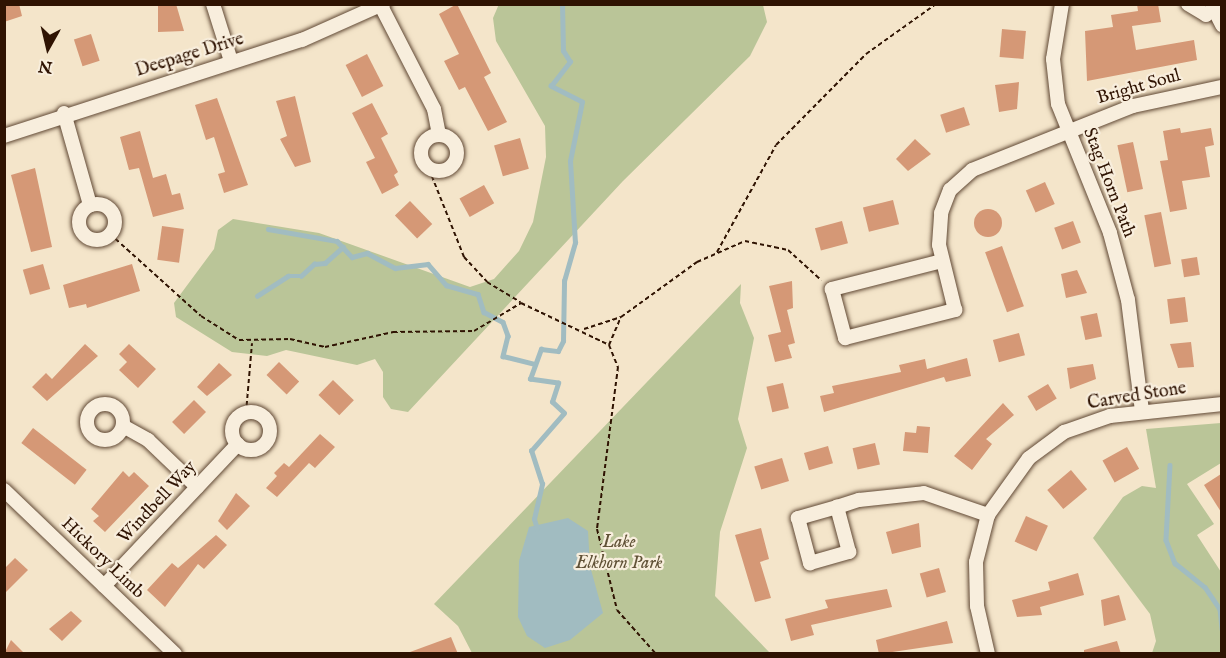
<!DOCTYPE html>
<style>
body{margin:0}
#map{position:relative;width:1226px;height:658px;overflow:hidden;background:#f4e5ca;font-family:"IM FELL English",serif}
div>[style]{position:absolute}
.green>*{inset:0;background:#bac598}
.water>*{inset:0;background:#a1bcc1}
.stream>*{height:4.5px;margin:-2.25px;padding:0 2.25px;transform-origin:2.25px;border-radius:2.25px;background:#a1bcc1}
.building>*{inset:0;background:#d59876;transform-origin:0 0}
.round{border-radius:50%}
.path>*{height:2px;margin-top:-1px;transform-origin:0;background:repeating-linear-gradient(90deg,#2f1302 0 4.5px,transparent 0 7.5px)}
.roads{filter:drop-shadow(0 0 2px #604834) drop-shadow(0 0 2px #604834)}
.street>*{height:14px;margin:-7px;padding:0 7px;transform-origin:7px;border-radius:7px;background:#f8eedd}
.street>.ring{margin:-7px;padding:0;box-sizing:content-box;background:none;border:14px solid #f8eedd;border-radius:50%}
span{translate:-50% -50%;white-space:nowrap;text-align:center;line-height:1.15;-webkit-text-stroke:4.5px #f8eedd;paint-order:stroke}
.street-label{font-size:18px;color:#2f1302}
.park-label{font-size:18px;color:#605136;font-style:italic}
.frame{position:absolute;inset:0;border:6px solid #2f1302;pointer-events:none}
.north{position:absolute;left:18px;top:18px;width:60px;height:60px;-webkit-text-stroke:4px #f8eedd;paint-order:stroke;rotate:188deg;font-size:16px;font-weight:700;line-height:24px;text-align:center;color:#2f1302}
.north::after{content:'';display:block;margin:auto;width:21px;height:27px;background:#2f1302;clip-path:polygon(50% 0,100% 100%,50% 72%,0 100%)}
</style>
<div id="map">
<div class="green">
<i style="clip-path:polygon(499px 4px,763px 5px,767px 22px,750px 56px,623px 181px,408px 412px,391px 409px,383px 397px,383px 372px,375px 359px,357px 365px,286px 350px,267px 356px,232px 352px,176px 317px,174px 303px,214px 249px,218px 230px,233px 219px,319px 233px,470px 287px,494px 279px,519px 251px,533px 222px,546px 157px,545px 126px,496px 41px,493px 18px)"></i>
<i style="clip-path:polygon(741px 284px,740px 303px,754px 338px,738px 419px,747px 448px,720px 532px,715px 596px,770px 653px,472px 653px,458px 626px,434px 604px)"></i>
<i style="clip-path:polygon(1221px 423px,1221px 463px,1187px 484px,1214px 524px,1197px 535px,1221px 572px,1221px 653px,1152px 653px,1156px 641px,1150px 614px,1093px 538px,1123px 497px,1142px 486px,1156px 488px,1146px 429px)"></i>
</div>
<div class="water">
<i style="clip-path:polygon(568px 518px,588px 531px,590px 566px,603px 613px,570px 640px,545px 648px,527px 636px,518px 617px,519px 561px,529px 527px)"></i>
</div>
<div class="stream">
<i style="left:268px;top:229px;width:70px;rotate:9.9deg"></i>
<i style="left:337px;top:241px;width:22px;rotate:47deg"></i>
<i style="left:352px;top:257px;width:16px;rotate:-15deg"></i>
<i style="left:367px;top:253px;width:32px;rotate:28deg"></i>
<i style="left:395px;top:268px;width:33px;rotate:-7deg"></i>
<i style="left:428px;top:264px;width:28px;rotate:49deg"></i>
<i style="left:446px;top:285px;width:33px;rotate:16deg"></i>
<i style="left:478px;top:294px;width:19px;rotate:72deg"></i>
<i style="left:484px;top:312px;width:21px;rotate:28deg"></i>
<i style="left:503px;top:322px;width:15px;rotate:70deg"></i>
<i style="left:508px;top:336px;width:21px;rotate:104deg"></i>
<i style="left:503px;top:356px;width:32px;rotate:14deg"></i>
<i style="left:257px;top:296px;width:37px;rotate:-33deg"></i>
<i style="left:288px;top:276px;width:13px"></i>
<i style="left:301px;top:276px;width:18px;rotate:-43deg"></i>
<i style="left:314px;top:264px;width:11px;rotate:-5deg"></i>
<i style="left:325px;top:263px;width:24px;rotate:-42deg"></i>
<i style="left:1170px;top:465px;width:75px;rotate:93.1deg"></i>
<i style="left:1166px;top:540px;width:25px;rotate:69deg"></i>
<i style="left:1175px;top:563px;width:38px;rotate:39deg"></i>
<i style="left:1205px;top:587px;width:27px;rotate:56deg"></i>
<i style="left:1220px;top:609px;width:20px;rotate:84deg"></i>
<i style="left:537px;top:529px;width:10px;rotate:-107deg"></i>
<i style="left:534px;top:519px;width:36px;rotate:-77deg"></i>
<i style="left:542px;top:484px;width:35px;rotate:-108deg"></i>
<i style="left:531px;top:451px;width:50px;rotate:-49deg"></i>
<i style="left:564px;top:413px;width:16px;rotate:-137deg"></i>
<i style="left:552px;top:402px;width:20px;rotate:-72deg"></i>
<i style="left:558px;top:383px;width:28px;rotate:-172deg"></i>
<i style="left:530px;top:379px;width:32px;rotate:-70deg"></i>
<i style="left:541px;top:349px;width:17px;rotate:7deg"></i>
<i style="left:558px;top:351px;width:11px;rotate:-63deg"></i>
<i style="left:563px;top:341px;width:60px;rotate:-89deg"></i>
<i style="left:564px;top:281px;width:40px;rotate:-74deg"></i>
<i style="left:575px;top:243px;width:82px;rotate:-93.5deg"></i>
<i style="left:570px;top:161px;width:60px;rotate:-78.5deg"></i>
<i style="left:582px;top:102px;width:35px;rotate:-153deg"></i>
<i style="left:551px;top:86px;width:31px;rotate:-52deg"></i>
<i style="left:570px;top:62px;width:13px;rotate:-122deg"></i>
<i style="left:563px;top:51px;width:47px;rotate:-91.2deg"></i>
</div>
<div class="building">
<i style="clip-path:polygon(4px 4px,19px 4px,22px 16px,4px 22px)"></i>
<i style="clip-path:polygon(158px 4px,176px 4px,184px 31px,158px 32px)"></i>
<i style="clip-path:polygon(457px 4px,491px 73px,484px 77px,507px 122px,488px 131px,465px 87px,459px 90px,444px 61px,459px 54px,439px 14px)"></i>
<i style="clip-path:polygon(1137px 4px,1158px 4px,1161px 22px,1132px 26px,1136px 50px,1194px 40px,1197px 60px,1087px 81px,1085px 31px,1113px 27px,1111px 15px,1138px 11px)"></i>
<i style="left:1002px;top:29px;width:24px;height:28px;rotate:5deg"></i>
<i style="left:91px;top:34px;width:28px;height:18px;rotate:72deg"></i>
<i style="left:367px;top:54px;width:36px;height:24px;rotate:63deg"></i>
<i style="clip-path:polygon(1019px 82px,1017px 109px,999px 112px,995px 85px)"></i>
<i style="clip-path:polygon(295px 96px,311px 162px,295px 167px,280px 139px,287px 136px,276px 101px)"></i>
<i style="clip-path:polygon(217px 98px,248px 185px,224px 193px,218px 174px,225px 172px,214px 137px,206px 140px,195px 105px)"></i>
<i style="clip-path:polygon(372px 103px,388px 134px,381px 138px,398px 172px,394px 175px,399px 185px,382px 194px,366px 162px,375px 158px,352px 113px)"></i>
<i style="left:964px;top:107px;width:19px;height:25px;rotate:72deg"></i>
<i style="clip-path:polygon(1180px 128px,1181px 133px,1211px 128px,1214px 145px,1205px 147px,1210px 177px,1182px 181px,1187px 209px,1170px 212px,1160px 161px,1168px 160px,1163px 131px)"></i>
<i style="clip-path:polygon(140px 131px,153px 178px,166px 174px,172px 195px,180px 193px,184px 209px,153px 217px,139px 168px,129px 170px,120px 137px)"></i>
<i style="left:520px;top:138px;width:32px;height:27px;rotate:74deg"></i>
<i style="clip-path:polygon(915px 139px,931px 154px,908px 171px,896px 159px)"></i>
<i style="left:1133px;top:142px;width:48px;height:16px;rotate:78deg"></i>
<i style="clip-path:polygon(35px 168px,52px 247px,31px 252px,11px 175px)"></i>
<i style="left:1045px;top:182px;width:24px;height:21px;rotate:66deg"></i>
<i style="left:484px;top:185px;width:21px;height:28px;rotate:61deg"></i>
<i style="left:893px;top:200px;width:25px;height:31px;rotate:76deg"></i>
<i style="left:410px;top:201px;width:32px;height:21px;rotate:46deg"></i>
<i class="round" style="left:974px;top:209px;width:28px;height:28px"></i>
<i style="left:1161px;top:212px;width:53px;height:17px;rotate:79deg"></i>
<i style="left:842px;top:221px;width:23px;height:28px;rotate:75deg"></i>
<i style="left:1073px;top:221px;width:23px;height:20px;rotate:70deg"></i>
<i style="left:162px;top:226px;width:22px;height:34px;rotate:8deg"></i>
<i style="left:1002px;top:246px;width:64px;height:18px;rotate:70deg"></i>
<i style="left:1197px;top:257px;width:18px;height:16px;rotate:81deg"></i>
<i style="left:43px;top:264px;width:26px;height:21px;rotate:74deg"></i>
<i style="clip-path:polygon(132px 264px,140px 291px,87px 308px,86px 304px,69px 308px,63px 285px)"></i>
<i style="clip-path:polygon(1077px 270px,1087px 293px,1066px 298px,1061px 274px)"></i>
<i style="clip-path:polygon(792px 281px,793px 308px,787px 310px,795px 343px,788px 345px,792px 358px,775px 362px,768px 335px,781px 332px,769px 286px)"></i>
<i style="left:1185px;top:297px;width:25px;height:18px;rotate:83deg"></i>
<i style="left:1097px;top:313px;width:24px;height:17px;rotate:78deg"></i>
<i style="left:1019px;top:333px;width:23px;height:27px;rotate:75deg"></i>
<i style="clip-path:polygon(1191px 342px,1194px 367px,1178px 368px,1170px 344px)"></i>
<i style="clip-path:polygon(85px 344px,98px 356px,47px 401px,32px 387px,46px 373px,52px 379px)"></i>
<i style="clip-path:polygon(129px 344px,156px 369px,138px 388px,119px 370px,127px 362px,119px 354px)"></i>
<i style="clip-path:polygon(967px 358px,971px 376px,946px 382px,944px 377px,824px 412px,820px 396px,834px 393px,832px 386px,901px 372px,899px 365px,925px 359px,927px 369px)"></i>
<i style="left:279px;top:362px;width:28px;height:18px;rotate:44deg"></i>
<i style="clip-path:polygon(219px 363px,232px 375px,207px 396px,197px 387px)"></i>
<i style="clip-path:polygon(1093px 364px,1096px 379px,1070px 389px,1067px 368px)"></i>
<i style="left:333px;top:380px;width:29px;height:21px;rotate:44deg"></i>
<i style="left:783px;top:383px;width:26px;height:17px;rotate:77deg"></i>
<i style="left:1048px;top:384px;width:17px;height:24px;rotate:59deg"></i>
<i style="left:194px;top:400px;width:17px;height:31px;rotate:45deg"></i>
<i style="clip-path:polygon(1003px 403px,1014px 415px,986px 439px,992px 444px,972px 470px,954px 456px)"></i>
<i style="clip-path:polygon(917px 426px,930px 427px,928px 453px,903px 451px,905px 432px,916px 433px)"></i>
<i style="left:33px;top:428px;width:68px;height:19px;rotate:38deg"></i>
<i style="clip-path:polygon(320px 434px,335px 447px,315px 468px,309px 463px,277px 497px,266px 488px,277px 476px,274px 473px,284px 463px,289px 467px)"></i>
<i style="left:875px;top:443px;width:22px;height:23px;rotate:77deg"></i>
<i style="left:828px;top:446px;width:18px;height:25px;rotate:74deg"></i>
<i style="left:1127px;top:447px;width:25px;height:28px;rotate:61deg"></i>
<i style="left:782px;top:458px;width:24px;height:29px;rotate:73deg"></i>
<i style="left:1071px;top:470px;width:25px;height:31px;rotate:50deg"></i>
<i style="clip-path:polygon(123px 471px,129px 477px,134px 472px,149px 486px,105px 532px,93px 521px,99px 516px,91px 509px)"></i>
<i style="clip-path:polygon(1221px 474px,1221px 512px,1204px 485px)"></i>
<i style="clip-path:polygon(236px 493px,250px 506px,227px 530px,218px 521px)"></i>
<i style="left:1026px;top:516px;width:24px;height:28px;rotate:24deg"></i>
<i style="clip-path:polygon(919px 523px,921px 547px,892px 554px,886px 532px)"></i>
<i style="clip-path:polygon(761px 528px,769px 559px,760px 562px,771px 598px,755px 602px,735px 535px)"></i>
<i style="clip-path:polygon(216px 535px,227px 545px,204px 569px,198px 564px,165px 607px,147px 590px,172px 563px,178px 568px)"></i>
<i style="clip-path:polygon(15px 558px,28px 570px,4px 594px,4px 569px)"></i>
<i style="left:939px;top:568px;width:25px;height:20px;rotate:74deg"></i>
<i style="clip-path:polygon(1078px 573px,1084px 595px,1040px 607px,1042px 615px,1017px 617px,1012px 600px,1050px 590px,1048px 582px)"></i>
<i style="clip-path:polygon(887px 589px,892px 607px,811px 625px,814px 635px,791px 641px,785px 619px,828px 608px,825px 600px)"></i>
<i style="clip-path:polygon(1119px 595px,1126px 620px,1104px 626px,1101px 600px)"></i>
<i style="clip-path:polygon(71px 611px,82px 621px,62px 641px,49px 629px)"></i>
<i style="clip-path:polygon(947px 621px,953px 643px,879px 654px,876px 640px)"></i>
<i style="clip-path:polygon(451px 637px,458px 654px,410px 654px,410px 652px)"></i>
<i style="clip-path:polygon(11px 640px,25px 654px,4px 654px)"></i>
<i style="clip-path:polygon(1117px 641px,1121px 654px,1084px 654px,1084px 650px)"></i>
</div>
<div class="path">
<i style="left:429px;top:169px;width:95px;rotate:68.3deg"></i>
<i style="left:464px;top:257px;width:34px;rotate:47deg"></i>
<i style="left:487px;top:282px;width:39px;rotate:31deg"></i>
<i style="left:110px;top:234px;width:122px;rotate:42deg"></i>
<i style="left:201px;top:316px;width:45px;rotate:32.3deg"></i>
<i style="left:239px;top:340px;width:51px;rotate:-1.1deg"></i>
<i style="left:290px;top:339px;width:36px;rotate:13deg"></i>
<i style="left:325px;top:347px;width:70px;rotate:-12.4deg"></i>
<i style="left:393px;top:332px;width:81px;rotate:-0.7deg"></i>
<i style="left:474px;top:331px;width:55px;rotate:-30.8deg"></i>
<i style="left:521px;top:303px;width:98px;rotate:25.5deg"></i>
<i style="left:609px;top:345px;width:24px;rotate:68deg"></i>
<i style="left:618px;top:367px;width:163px;rotate:97.4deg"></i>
<i style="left:597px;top:529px;width:83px;rotate:76.1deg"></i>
<i style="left:617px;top:610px;width:59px;rotate:48.4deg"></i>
<i style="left:717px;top:252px;width:122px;rotate:-61.1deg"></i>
<i style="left:776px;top:145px;width:128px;rotate:-45.3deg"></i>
<i style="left:866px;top:54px;width:86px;rotate:-35.5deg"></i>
<i style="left:584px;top:329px;width:39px;rotate:-18deg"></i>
<i style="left:621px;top:317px;width:94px;rotate:-35.9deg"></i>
<i style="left:697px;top:262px;width:52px;rotate:-23.6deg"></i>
<i style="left:745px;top:241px;width:44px;rotate:11.8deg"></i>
<i style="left:788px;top:250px;width:45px;rotate:42.3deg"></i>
<i style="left:609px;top:345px;width:30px;rotate:-67deg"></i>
<i style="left:246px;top:413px;width:70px;rotate:-85.1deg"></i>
</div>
<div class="roads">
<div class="street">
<i style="left:213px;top:4px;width:60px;rotate:72.5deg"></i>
<i style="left:1062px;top:4px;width:56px;rotate:99.3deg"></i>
<i style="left:1053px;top:59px;width:45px;rotate:83.7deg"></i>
<i style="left:1058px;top:104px;width:139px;rotate:68deg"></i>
<i style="left:1110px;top:233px;width:69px;rotate:75deg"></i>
<i style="left:1128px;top:300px;width:112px;rotate:82.8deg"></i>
<i style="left:1188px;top:4px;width:21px;rotate:31deg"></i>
<i style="left:1206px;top:15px;width:17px;rotate:-40deg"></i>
<i style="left:381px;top:6px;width:116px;rotate:62.8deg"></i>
<i style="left:434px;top:109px;width:26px;rotate:79deg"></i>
<i style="left:1215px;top:11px;width:16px;rotate:63deg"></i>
<i style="left:64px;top:113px;width:96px;rotate:74.2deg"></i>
<i class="ring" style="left:421px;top:135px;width:22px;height:22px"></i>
<i style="left:4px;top:136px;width:313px;rotate:-17.9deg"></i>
<i style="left:302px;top:40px;width:89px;rotate:-24deg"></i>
<i class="ring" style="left:79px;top:204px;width:22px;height:22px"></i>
<i style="left:942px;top:261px;width:114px;rotate:165.7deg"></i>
<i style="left:832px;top:289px;width:51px;rotate:75.1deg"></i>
<i style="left:845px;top:338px;width:114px;rotate:-14.3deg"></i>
<i style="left:955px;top:310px;width:67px;rotate:-103.8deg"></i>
<i style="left:939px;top:245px;width:32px;rotate:-86deg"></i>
<i style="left:941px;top:213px;width:25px;rotate:-69deg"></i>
<i style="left:950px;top:190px;width:30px;rotate:-42deg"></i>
<i style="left:972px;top:170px;width:173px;rotate:-21.7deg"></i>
<i style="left:1133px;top:106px;width:91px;rotate:-12.1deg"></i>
<i class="ring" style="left:87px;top:404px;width:22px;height:22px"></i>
<i class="ring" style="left:232px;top:412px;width:24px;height:24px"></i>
<i style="left:123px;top:426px;width:29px;rotate:29deg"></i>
<i style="left:148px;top:440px;width:68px;rotate:43.8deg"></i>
<i style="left:4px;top:490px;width:237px;rotate:43.8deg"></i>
<i style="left:837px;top:507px;width:41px;rotate:164.2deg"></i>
<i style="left:798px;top:518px;width:47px;rotate:75.1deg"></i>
<i style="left:810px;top:563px;width:41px;rotate:-15.8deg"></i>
<i style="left:849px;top:552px;width:47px;rotate:-104.9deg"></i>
<i style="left:837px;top:507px;width:23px;rotate:-18deg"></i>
<i style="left:859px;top:500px;width:65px;rotate:-6.1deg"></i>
<i style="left:924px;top:493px;width:68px;rotate:19deg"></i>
<i style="left:104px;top:586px;width:195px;rotate:-46.7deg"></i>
<i style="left:988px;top:654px;width:49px;rotate:-102.9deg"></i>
<i style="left:977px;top:606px;width:44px;rotate:-91.3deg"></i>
<i style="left:976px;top:562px;width:49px;rotate:-75.7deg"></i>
<i style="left:988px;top:515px;width:70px;rotate:-54.3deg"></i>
<i style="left:1029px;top:458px;width:44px;rotate:-36.6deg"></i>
<i style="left:1064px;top:432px;width:49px;rotate:-19.2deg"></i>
<i style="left:1110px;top:416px;width:113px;rotate:-6.1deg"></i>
</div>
</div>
<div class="street-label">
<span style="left:190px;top:56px;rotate:-17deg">Deepage Drive</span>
<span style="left:1139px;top:88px;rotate:-16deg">Bright Soul</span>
<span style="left:1108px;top:183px;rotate:69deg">Stag Horn Path</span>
<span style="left:1137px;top:397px;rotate:-9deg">Carved Stone</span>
<span style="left:158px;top:503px;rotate:-47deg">Windbell Way</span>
<span style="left:102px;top:559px;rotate:44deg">Hickory Limb</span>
</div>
<div class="park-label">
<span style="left:619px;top:554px">Lake<br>Elkhorn Park</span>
</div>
<div class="frame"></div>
<div class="north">N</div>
</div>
